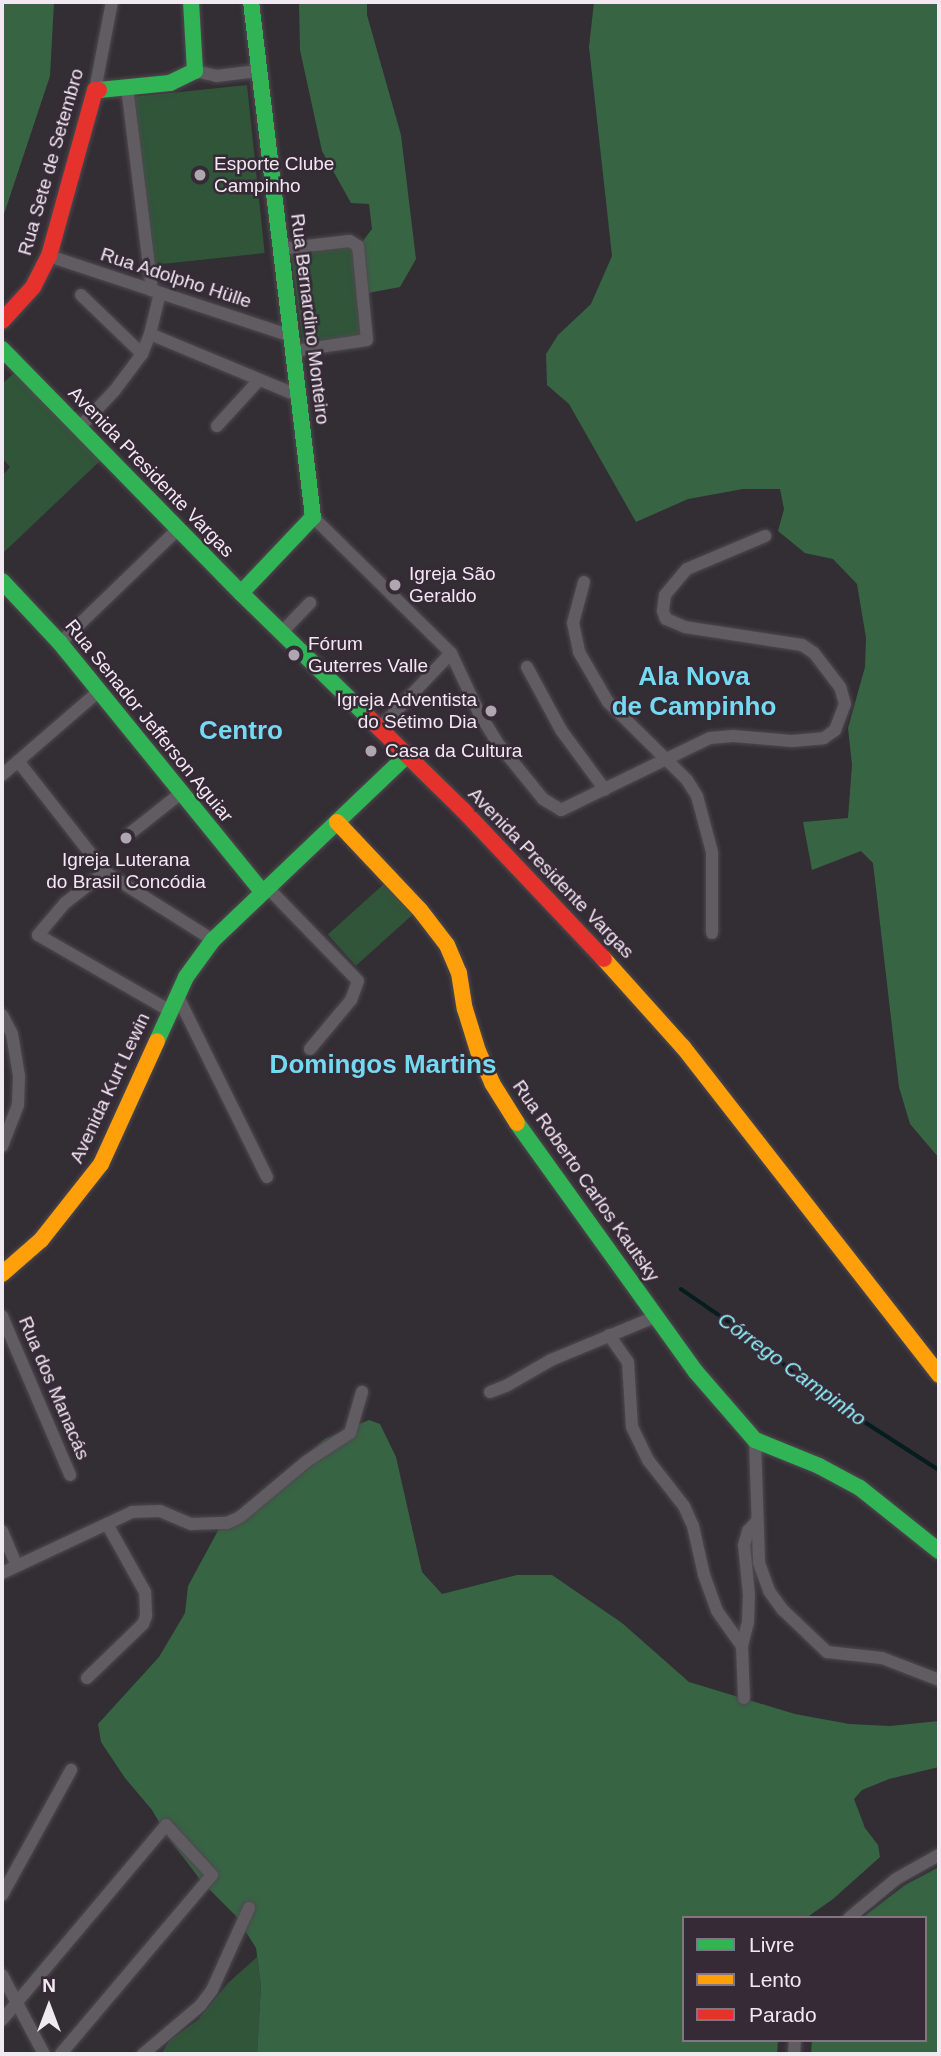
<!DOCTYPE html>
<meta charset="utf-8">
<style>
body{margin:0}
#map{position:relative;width:941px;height:2056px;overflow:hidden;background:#332d34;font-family:Helvetica,sans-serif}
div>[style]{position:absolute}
.green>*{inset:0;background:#305539;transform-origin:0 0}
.forest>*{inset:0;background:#376544}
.stream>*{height:3.5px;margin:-1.75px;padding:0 1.75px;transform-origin:1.75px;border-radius:1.75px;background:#051d1f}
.roads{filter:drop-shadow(0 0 2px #4e494f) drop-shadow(0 0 2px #4e494f)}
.street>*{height:12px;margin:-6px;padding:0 6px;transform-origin:6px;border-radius:6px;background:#605c61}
.fast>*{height:16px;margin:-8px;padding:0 8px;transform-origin:8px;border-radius:8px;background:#30b455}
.slow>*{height:16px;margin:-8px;padding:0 8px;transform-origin:8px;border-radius:8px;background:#ff9f0a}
.jam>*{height:16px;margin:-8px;padding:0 8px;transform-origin:8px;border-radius:8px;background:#e5322d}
.dots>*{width:19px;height:19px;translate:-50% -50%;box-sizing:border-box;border:4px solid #362a37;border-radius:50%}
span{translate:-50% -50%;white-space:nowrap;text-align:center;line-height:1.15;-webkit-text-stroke:5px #362a37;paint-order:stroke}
.street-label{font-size:19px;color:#f1e9f1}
.poi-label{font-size:19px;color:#f1e9f1}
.left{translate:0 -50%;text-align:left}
.right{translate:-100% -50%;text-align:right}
.water-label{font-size:21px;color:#90f2fa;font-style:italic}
.district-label{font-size:26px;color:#74daf1;font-weight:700}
.frame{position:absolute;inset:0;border:4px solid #f1e9f1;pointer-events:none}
.legend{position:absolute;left:682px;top:1916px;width:245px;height:126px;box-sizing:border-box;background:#362a37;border:2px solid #817681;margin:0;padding:9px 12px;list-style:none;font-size:21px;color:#f1e9f1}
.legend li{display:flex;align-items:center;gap:14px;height:35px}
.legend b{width:35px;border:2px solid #817681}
.north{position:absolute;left:14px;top:1972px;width:70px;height:70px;-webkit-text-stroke:5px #362a37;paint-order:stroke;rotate:0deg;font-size:19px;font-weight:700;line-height:28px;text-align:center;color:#f1e9f1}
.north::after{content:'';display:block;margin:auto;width:24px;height:32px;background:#f1e9f1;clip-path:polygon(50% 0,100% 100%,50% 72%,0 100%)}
</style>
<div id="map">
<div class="green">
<i style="left:247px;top:85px;width:169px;height:113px;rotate:84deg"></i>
<i style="clip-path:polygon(348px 246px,352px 249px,363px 335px,303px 343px,291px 254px)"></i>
<i style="clip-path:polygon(16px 371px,101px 460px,2px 554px,2px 476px,10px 467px,2px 458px,2px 384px)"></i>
<i style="left:385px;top:883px;width:42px;height:77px;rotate:48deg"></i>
<i style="clip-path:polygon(257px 1957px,261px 1986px,257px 2054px,161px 2054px,170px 2040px,198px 2020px,228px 1983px)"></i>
</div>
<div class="forest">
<i style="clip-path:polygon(2px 2px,54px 2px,50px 76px,2px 220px)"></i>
<i style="clip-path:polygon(299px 2px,367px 2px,367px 15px,401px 135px,416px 259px,400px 287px,368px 293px,362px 242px,372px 229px,369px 204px,351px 203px,322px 151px,300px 50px)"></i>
<i style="clip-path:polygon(594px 2px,939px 2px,939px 1158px,910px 1124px,899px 1087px,873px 863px,861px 851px,812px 870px,803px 822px,848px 818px,852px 765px,848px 728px,865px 667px,866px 638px,857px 584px,833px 559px,805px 553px,778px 531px,784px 509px,780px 489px,743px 489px,688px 499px,636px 522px,569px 404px,547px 385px,546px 354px,558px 335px,591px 304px,612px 256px,589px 47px)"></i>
<i style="clip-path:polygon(369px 1420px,380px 1424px,396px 1457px,422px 1572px,442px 1594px,517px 1575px,552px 1575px,622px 1623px,689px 1682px,795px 1714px,849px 1724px,890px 1726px,939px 1721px,939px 1767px,889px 1779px,862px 1790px,854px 1799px,865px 1828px,878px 1845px,880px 1857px,833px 1899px,806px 1918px,684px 1918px,684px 2040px,778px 2040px,777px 2054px,257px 2054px,261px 1986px,256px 1948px,236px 1916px,202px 1882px,168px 1837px,152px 1810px,125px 1778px,101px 1742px,98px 1724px,159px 1657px,185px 1613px,188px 1586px,221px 1525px,325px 1439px)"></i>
<i style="clip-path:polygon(939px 1867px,939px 2054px,811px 2054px,812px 2040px,925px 2040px,925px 1918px,862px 1918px,905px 1885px)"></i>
</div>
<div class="stream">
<i style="left:681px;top:1289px;width:97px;rotate:34.5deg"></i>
<i style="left:761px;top:1344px;width:60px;rotate:41.6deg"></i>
<i style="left:806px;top:1384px;width:158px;rotate:32.9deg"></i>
</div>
<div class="roads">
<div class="street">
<i style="left:195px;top:71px;width:22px;rotate:13deg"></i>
<i style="left:216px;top:76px;width:42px;rotate:-6.8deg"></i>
<i style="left:127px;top:87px;width:205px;rotate:83deg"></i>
<i style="left:95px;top:90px;width:90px;rotate:-79.1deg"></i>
<i style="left:280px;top:249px;width:70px;rotate:-6.5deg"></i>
<i style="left:350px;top:241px;width:9px;rotate:32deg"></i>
<i style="left:358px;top:246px;width:94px;rotate:84.5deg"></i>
<i style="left:367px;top:340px;width:75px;rotate:171.5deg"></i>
<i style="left:49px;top:256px;width:255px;rotate:18.3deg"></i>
<i style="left:81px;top:295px;width:85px;rotate:44deg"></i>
<i style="left:150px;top:334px;width:161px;rotate:22.6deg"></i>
<i style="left:217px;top:426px;width:62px;rotate:-47.6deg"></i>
<i style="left:79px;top:428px;width:52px;rotate:-46.5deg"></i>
<i style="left:115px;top:390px;width:45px;rotate:-53.1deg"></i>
<i style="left:142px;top:354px;width:22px;rotate:-68deg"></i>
<i style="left:150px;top:334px;width:42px;rotate:-76.3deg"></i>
<i style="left:313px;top:517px;width:194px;rotate:44.6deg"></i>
<i style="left:451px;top:653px;width:66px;rotate:65deg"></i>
<i style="left:479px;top:713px;width:39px;rotate:58deg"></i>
<i style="left:500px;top:746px;width:68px;rotate:50.9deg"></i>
<i style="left:543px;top:799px;width:21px;rotate:31deg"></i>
<i style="left:561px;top:810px;width:165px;rotate:-25.8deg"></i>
<i style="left:710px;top:738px;width:23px;rotate:-5deg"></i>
<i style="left:733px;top:736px;width:59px;rotate:4.8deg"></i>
<i style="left:792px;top:741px;width:32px;rotate:-5deg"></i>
<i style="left:824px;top:738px;width:14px;rotate:-36deg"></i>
<i style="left:835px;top:730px;width:28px;rotate:-69deg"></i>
<i style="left:845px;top:704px;width:18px;rotate:-106deg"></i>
<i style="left:840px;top:687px;width:43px;rotate:-127.4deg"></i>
<i style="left:814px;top:653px;width:14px;rotate:-146deg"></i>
<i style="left:802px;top:645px;width:118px;rotate:-171.3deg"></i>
<i style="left:685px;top:627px;width:21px;rotate:-157deg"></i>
<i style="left:666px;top:619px;width:9px;rotate:-111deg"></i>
<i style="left:663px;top:611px;width:16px;rotate:-83deg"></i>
<i style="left:665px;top:595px;width:34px;rotate:-50deg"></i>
<i style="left:687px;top:569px;width:85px;rotate:-22.9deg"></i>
<i style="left:584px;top:582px;width:42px;rotate:105deg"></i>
<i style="left:573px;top:623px;width:30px;rotate:78deg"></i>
<i style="left:579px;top:652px;width:58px;rotate:59.9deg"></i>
<i style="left:608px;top:702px;width:111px;rotate:44.6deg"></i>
<i style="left:687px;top:780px;width:19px;rotate:58deg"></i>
<i style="left:697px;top:796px;width:58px;rotate:75deg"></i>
<i style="left:712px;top:852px;width:81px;rotate:90deg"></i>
<i style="left:281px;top:633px;width:42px;rotate:-46deg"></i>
<i style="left:60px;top:643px;width:164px;rotate:-44deg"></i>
<i style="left:527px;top:667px;width:72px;rotate:61.6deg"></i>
<i style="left:561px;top:730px;width:74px;rotate:53.7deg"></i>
<i style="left:378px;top:730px;width:106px;rotate:-46.5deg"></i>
<i style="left:18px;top:761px;width:141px;rotate:51.9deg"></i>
<i style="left:105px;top:872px;width:128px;rotate:32.2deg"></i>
<i style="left:2px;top:775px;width:128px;rotate:-40.9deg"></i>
<i style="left:128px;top:835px;width:68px;rotate:-38.4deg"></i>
<i style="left:105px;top:872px;width:51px;rotate:142.2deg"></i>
<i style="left:65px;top:903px;width:42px;rotate:130.2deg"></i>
<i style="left:38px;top:935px;width:152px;rotate:29.9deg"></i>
<i style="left:266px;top:886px;width:132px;rotate:45.9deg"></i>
<i style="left:358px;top:981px;width:20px;rotate:110deg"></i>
<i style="left:351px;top:1000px;width:64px;rotate:129.9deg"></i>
<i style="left:177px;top:995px;width:203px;rotate:63.7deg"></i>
<i style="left:2px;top:1015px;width:21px;rotate:62deg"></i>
<i style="left:12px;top:1034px;width:43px;rotate:80.5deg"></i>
<i style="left:19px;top:1076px;width:29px;rotate:92deg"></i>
<i style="left:18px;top:1105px;width:44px;rotate:111.3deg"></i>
<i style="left:2px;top:1316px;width:173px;rotate:66.8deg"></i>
<i style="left:609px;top:1335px;width:33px;rotate:55deg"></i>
<i style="left:628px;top:1362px;width:65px;rotate:86.5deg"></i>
<i style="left:632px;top:1427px;width:37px;rotate:64deg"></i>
<i style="left:648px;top:1460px;width:58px;rotate:52deg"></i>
<i style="left:684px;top:1506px;width:22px;rotate:66deg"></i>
<i style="left:693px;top:1526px;width:50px;rotate:77.3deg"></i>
<i style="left:704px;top:1575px;width:38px;rotate:70deg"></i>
<i style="left:717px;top:1611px;width:43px;rotate:54.5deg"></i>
<i style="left:490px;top:1392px;width:17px;rotate:-21deg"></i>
<i style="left:506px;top:1386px;width:52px;rotate:-30deg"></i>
<i style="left:551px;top:1360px;width:113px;rotate:-22.5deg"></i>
<i style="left:755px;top:1440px;width:123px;rotate:88.1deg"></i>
<i style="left:759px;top:1563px;width:30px;rotate:70deg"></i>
<i style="left:769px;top:1591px;width:24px;rotate:54deg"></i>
<i style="left:783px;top:1610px;width:61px;rotate:43.7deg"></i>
<i style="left:827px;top:1652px;width:55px;rotate:6.2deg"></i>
<i style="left:882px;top:1658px;width:61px;rotate:21.1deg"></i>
<i style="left:2px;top:1531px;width:38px;rotate:67deg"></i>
<i style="left:2px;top:1573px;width:144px;rotate:-25.1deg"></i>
<i style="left:132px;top:1512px;width:28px;rotate:-2deg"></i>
<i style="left:160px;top:1511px;width:34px;rotate:23deg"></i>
<i style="left:191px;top:1524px;width:36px;rotate:-2deg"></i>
<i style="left:227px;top:1523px;width:14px;rotate:-25deg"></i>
<i style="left:240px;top:1517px;width:87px;rotate:-39.9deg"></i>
<i style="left:307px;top:1461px;width:51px;rotate:-33.1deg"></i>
<i style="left:350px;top:1433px;width:43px;rotate:-73.7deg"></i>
<i style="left:87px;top:1678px;width:78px;rotate:-44deg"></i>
<i style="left:143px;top:1624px;width:9px;rotate:-69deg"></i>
<i style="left:146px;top:1616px;width:24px;rotate:-92deg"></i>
<i style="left:145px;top:1592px;width:78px;rotate:-119.2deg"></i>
<i style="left:744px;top:1698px;width:52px;rotate:-92.2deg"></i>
<i style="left:742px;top:1646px;width:25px;rotate:-76deg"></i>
<i style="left:748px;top:1622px;width:27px;rotate:-88deg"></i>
<i style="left:749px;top:1595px;width:50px;rotate:-95.7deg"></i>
<i style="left:744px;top:1545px;width:15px;rotate:-74deg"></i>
<i style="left:748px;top:1531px;width:12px;rotate:-48deg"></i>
<i style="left:2px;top:1895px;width:143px;rotate:-61.1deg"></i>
<i style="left:849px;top:1918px;width:61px;rotate:-39.7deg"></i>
<i style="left:896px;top:1879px;width:49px;rotate:-29.2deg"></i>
<i style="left:2px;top:1975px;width:89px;rotate:62deg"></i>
<i style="left:2px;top:2020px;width:255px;rotate:-49.9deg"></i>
<i style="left:166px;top:1825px;width:68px;rotate:47.4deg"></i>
<i style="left:212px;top:1875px;width:234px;rotate:130.2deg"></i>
<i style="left:143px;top:2054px;width:75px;rotate:-40.1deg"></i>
<i style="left:200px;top:2006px;width:20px;rotate:-53deg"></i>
<i style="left:212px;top:1990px;width:90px;rotate:-65.7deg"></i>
<i style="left:794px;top:2054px;width:14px;rotate:-86deg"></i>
</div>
<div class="fast">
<i style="left:99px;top:90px;width:71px;rotate:-5.6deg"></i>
<i style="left:170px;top:83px;width:28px;rotate:-26deg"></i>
<i style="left:195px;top:71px;width:69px;rotate:-93.3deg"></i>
<i style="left:2px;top:349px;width:342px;rotate:45.6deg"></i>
<i style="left:241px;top:593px;width:180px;rotate:44.3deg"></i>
<i style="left:2px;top:581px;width:85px;rotate:46.9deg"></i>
<i style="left:60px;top:643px;width:318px;rotate:50.9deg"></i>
<i style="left:241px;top:593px;width:105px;rotate:-46.5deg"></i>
<i style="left:313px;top:517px;width:519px;rotate:-96.86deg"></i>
<i style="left:157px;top:1041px;width:70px;rotate:-65.6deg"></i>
<i style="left:186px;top:977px;width:46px;rotate:-53.9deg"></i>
<i style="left:213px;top:940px;width:267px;rotate:-43.6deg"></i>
<i style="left:517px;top:1123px;width:307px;rotate:54.3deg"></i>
<i style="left:696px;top:1372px;width:90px;rotate:49.1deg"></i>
<i style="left:755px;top:1440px;width:69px;rotate:22.1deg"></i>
<i style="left:819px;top:1466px;width:47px;rotate:28.2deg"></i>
<i style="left:860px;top:1488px;width:101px;rotate:38.6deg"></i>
</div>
<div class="slow">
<i style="left:337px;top:822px;width:121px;rotate:46.7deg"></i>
<i style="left:420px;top:910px;width:44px;rotate:52.4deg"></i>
<i style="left:447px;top:945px;width:30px;rotate:67deg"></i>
<i style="left:459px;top:973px;width:36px;rotate:81deg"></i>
<i style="left:465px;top:1009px;width:44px;rotate:72.8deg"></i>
<i style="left:478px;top:1051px;width:35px;rotate:66deg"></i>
<i style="left:492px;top:1083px;width:47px;rotate:58deg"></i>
<i style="left:604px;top:959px;width:118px;rotate:48.1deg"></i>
<i style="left:683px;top:1047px;width:416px;rotate:52deg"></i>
<i style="left:2px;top:1274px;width:52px;rotate:-41.1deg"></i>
<i style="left:41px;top:1240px;width:97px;rotate:-51.7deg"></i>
<i style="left:101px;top:1164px;width:135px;rotate:-65.5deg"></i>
</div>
<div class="jam">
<i style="left:2px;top:321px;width:46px;rotate:-47.6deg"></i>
<i style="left:33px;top:287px;width:35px;rotate:-63deg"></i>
<i style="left:49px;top:256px;width:172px;rotate:-74.5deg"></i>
<i style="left:95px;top:90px;width:4px"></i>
<i style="left:370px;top:719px;width:130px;rotate:44.4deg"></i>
<i style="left:463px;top:810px;width:205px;rotate:46.6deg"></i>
</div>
</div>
<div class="dots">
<i style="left:200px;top:175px;background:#aea7af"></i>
<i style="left:395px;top:585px;background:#aea7af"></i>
<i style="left:294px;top:655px;background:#aea7af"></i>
<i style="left:491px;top:711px;background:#aea7af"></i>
<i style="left:371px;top:751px;background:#aea7af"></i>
<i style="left:126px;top:838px;background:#aea7af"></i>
</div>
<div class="street-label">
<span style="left:51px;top:162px;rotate:-74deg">Rua Sete de Setembro</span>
<span style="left:176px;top:278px;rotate:18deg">Rua Adolpho Hülle</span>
<span style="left:310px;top:319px;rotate:83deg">Rua Bernardino Monteiro</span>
<span style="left:151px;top:472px;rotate:46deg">Avenida Presidente Vargas</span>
<span style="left:149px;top:721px;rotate:51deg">Rua Senador Jefferson Aguiar</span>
<span style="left:551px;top:873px;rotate:46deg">Avenida Presidente Vargas</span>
<span style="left:110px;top:1088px;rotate:-65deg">Avenida Kurt Lewin</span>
<span style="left:586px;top:1181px;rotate:55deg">Rua Roberto Carlos Kautsky</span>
<span style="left:54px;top:1388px;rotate:67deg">Rua dos Manacás</span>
</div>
<div class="poi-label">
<span class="left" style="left:214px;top:175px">Esporte Clube<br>Campinho</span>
<span class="left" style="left:409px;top:585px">Igreja São<br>Geraldo</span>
<span class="left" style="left:308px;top:655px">Fórum<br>Guterres Valle</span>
<span class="right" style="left:477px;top:711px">Igreja Adventista<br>do Sétimo Dia</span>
<span class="left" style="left:385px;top:751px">Casa da Cultura</span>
<span style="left:126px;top:871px">Igreja Luterana<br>do Brasil Concódia</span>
</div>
<div class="water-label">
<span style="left:792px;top:1369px;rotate:36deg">Córrego Campinho</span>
</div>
<div class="district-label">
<span style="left:694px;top:692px">Ala Nova<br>de Campinho</span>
<span style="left:241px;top:731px">Centro</span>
<span style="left:383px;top:1065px">Domingos Martins</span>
</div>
<div class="frame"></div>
<ul class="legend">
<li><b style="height:9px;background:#30b455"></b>Livre</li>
<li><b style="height:9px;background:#ff9f0a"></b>Lento</li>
<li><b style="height:9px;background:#e5322d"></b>Parado</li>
</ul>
<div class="north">N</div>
</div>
